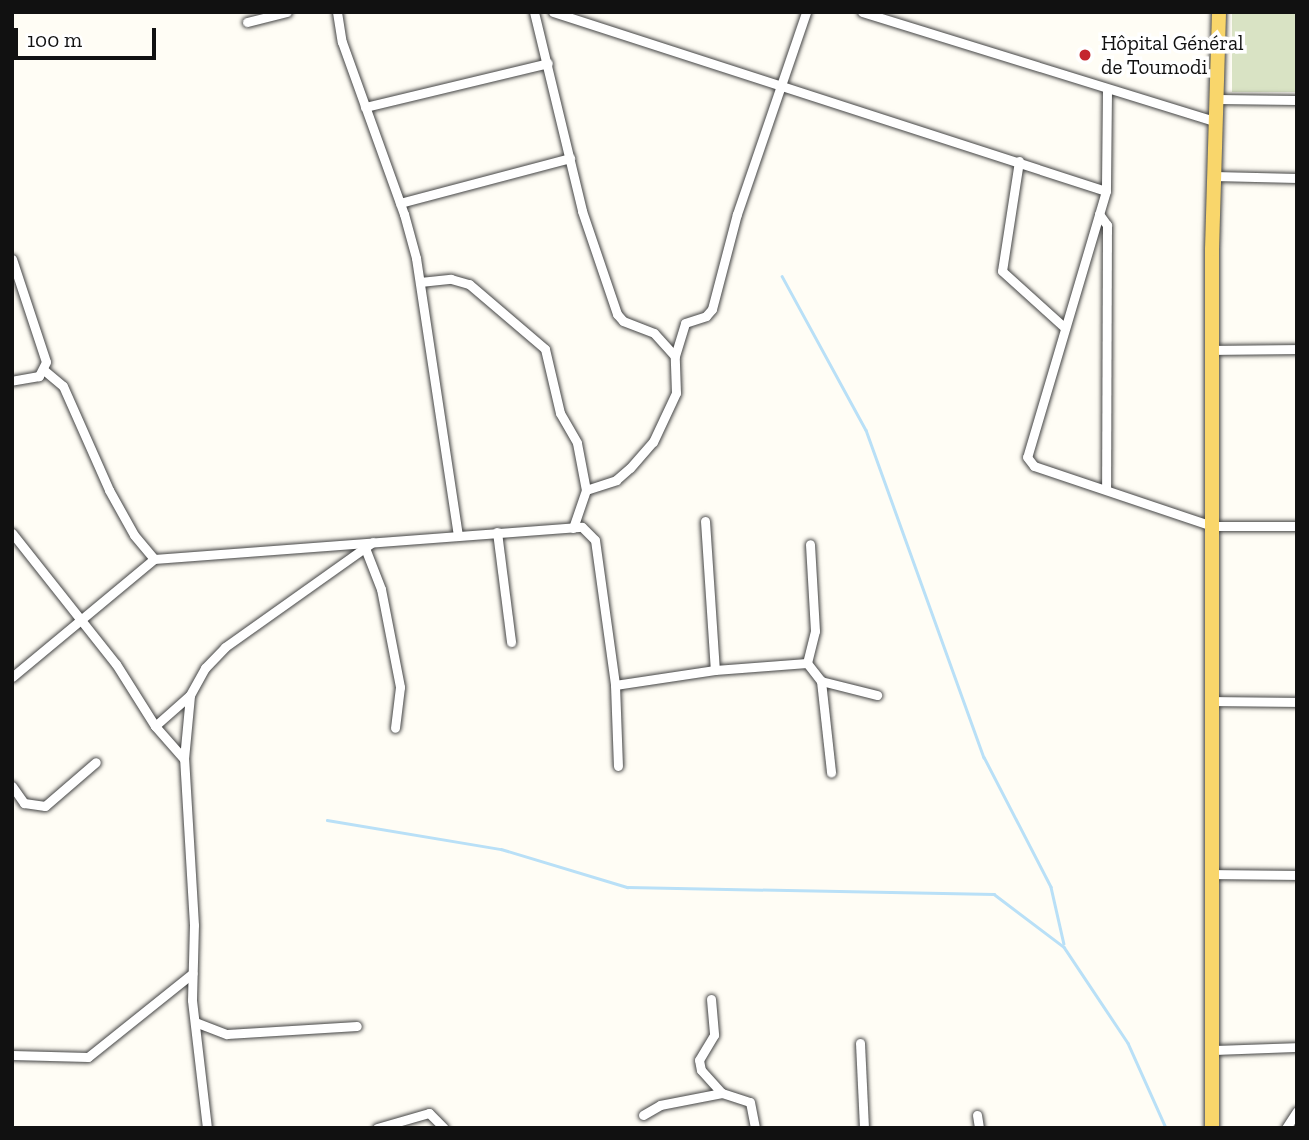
<!DOCTYPE html>
<meta charset="utf-8">
<style>
body{margin:0}
#map{position:relative;width:1309px;height:1140px;overflow:hidden;background:#fffdf5;font-family:"Zilla Slab",serif}
div>[style]{position:absolute}
.cemetery>*{inset:0;background:#d9e3c4;transform-origin:0 0}
.stream>*{height:2.5px;margin:-1.25px;padding:0 1.25px;transform-origin:1.25px;border-radius:1.25px;background:#b9e0f7}
.roads{filter:drop-shadow(0 0 2px #444) drop-shadow(0 0 2px #444)}
.street>*{height:9px;margin:-4.5px;padding:0 4.5px;transform-origin:4.5px;border-radius:4.5px;background:#fff}
.primary>*{height:14px;margin:-7px;padding:0 7px;transform-origin:7px;border-radius:7px;background:#f9d66b}
.dots>*{width:19px;height:19px;translate:-50% -50%;box-sizing:border-box;border:4px solid #fff;border-radius:50%}
span{translate:-50% -50%;white-space:nowrap;text-align:center;line-height:1.15;-webkit-text-stroke:7px #fff;paint-order:stroke}
.poi-label{font-size:21px;color:#111}
.left{translate:0 -50%;text-align:left}
.frame{position:absolute;inset:0;border:14px solid #111;pointer-events:none}
.scale{position:absolute;left:14px;top:28px;width:142px;height:32px;box-sizing:border-box;border:4px solid #111;border-top:0;padding-left:9px;font-size:21px;line-height:24px;white-space:nowrap;color:#111;-webkit-text-stroke:5px #fff;paint-order:stroke}
</style>
<div id="map">
<div class="cemetery">
<i style="left:1232px;top:12px;width:65px;height:80px"></i>
</div>
<div class="stream">
<i style="left:782px;top:276px;width:175px;rotate:61.4deg"></i>
<i style="left:866px;top:430px;width:348px;rotate:70.2deg"></i>
<i style="left:984px;top:757px;width:146px;rotate:62.7deg"></i>
<i style="left:1051px;top:887px;width:58px;rotate:77.2deg"></i>
<i style="left:327px;top:820px;width:176px;rotate:9.5deg"></i>
<i style="left:501px;top:849px;width:132px;rotate:16.8deg"></i>
<i style="left:627px;top:887px;width:367px;rotate:1.1deg"></i>
<i style="left:994px;top:894px;width:88px;rotate:37.1deg"></i>
<i style="left:1064px;top:947px;width:115px;rotate:56.3deg"></i>
<i style="left:1128px;top:1043px;width:93px;rotate:65.9deg"></i>
</div>
<div class="roads">
<div class="street">
<i style="left:337px;top:12px;width:30px;rotate:81deg"></i>
<i style="left:342px;top:42px;width:183px;rotate:70.2deg"></i>
<i style="left:404px;top:214px;width:46px;rotate:74.7deg"></i>
<i style="left:416px;top:258px;width:280px;rotate:81.4deg"></i>
<i style="left:534px;top:12px;width:205px;rotate:76.4deg"></i>
<i style="left:582px;top:211px;width:109px;rotate:71.2deg"></i>
<i style="left:617px;top:314px;width:9px;rotate:49deg"></i>
<i style="left:623px;top:321px;width:33px;rotate:21deg"></i>
<i style="left:654px;top:333px;width:31px;rotate:48deg"></i>
<i style="left:553px;top:12px;width:581px;rotate:17.94deg"></i>
<i style="left:862px;top:12px;width:369px;rotate:17.2deg"></i>
<i style="left:247px;top:22px;width:41px;rotate:-14deg"></i>
<i style="left:1107px;top:91px;width:100px;rotate:90.6deg"></i>
<i style="left:1106px;top:191px;width:277px;rotate:106.5deg"></i>
<i style="left:1027px;top:457px;width:11px;rotate:52deg"></i>
<i style="left:1034px;top:466px;width:188px;rotate:18.6deg"></i>
<i style="left:1212px;top:526px;width:85px"></i>
<i style="left:1217px;top:99px;width:80px;rotate:0.7deg"></i>
<i style="left:365px;top:107px;width:188px;rotate:-13.5deg"></i>
<i style="left:1019px;top:161px;width:111px;rotate:98.8deg"></i>
<i style="left:1002px;top:271px;width:85px;rotate:42.1deg"></i>
<i style="left:1214px;top:176px;width:83px;rotate:1.4deg"></i>
<i style="left:400px;top:203px;width:176px;rotate:-14.8deg"></i>
<i style="left:1099px;top:214px;width:14px;rotate:54deg"></i>
<i style="left:1107px;top:225px;width:263px;rotate:90.2deg"></i>
<i style="left:12px;top:259px;width:108px;rotate:71.7deg"></i>
<i style="left:46px;top:362px;width:16px;rotate:117deg"></i>
<i style="left:39px;top:376px;width:27px;rotate:170deg"></i>
<i style="left:420px;top:282px;width:31px;rotate:-6deg"></i>
<i style="left:451px;top:279px;width:19px;rotate:16deg"></i>
<i style="left:469px;top:284px;width:100px;rotate:40.5deg"></i>
<i style="left:545px;top:349px;width:66px;rotate:76.8deg"></i>
<i style="left:560px;top:413px;width:34px;rotate:60deg"></i>
<i style="left:577px;top:443px;width:48px;rotate:79.2deg"></i>
<i style="left:1212px;top:350px;width:85px;rotate:-0.7deg"></i>
<i style="left:45px;top:371px;width:23px;rotate:40deg"></i>
<i style="left:63px;top:386px;width:114px;rotate:66.1deg"></i>
<i style="left:109px;top:490px;width:51px;rotate:60.9deg"></i>
<i style="left:134px;top:535px;width:31px;rotate:50deg"></i>
<i style="left:705px;top:521px;width:149px;rotate:86.2deg"></i>
<i style="left:573px;top:528px;width:40px;rotate:-71.1deg"></i>
<i style="left:586px;top:490px;width:32px;rotate:-18deg"></i>
<i style="left:616px;top:480px;width:18px;rotate:-41deg"></i>
<i style="left:630px;top:468px;width:35px;rotate:-49deg"></i>
<i style="left:653px;top:442px;width:54px;rotate:-64.9deg"></i>
<i style="left:676px;top:393px;width:37px;rotate:-92deg"></i>
<i style="left:675px;top:356px;width:34px;rotate:-73deg"></i>
<i style="left:685px;top:323px;width:22px;rotate:-18deg"></i>
<i style="left:706px;top:316px;width:9px;rotate:-49deg"></i>
<i style="left:712px;top:309px;width:98px;rotate:-75.3deg"></i>
<i style="left:737px;top:214px;width:213px;rotate:-71.1deg"></i>
<i style="left:497px;top:532px;width:111px;rotate:82.7deg"></i>
<i style="left:12px;top:533px;width:167px;rotate:51.6deg"></i>
<i style="left:116px;top:664px;width:73px;rotate:57.8deg"></i>
<i style="left:155px;top:726px;width:44px;rotate:48.7deg"></i>
<i style="left:365px;top:548px;width:44px;rotate:68.7deg"></i>
<i style="left:381px;top:589px;width:100px;rotate:79deg"></i>
<i style="left:400px;top:687px;width:41px;rotate:97deg"></i>
<i style="left:807px;top:663px;width:33px;rotate:-76deg"></i>
<i style="left:815px;top:631px;width:87px;rotate:-93.3deg"></i>
<i style="left:12px;top:677px;width:185px;rotate:-39.7deg"></i>
<i style="left:154px;top:559px;width:429px;rotate:-4.3deg"></i>
<i style="left:582px;top:527px;width:18px;rotate:45deg"></i>
<i style="left:595px;top:540px;width:146px;rotate:82.1deg"></i>
<i style="left:615px;top:685px;width:81px;rotate:87.9deg"></i>
<i style="left:821px;top:681px;width:58px;rotate:14deg"></i>
<i style="left:615px;top:685px;width:101px;rotate:-8.5deg"></i>
<i style="left:715px;top:670px;width:92px;rotate:-4.4deg"></i>
<i style="left:807px;top:663px;width:23px;rotate:52deg"></i>
<i style="left:821px;top:681px;width:92px;rotate:83.7deg"></i>
<i style="left:1212px;top:701px;width:85px;rotate:0.7deg"></i>
<i style="left:155px;top:726px;width:47px;rotate:-41.5deg"></i>
<i style="left:12px;top:786px;width:21px;rotate:55deg"></i>
<i style="left:24px;top:803px;width:21px;rotate:8deg"></i>
<i style="left:45px;top:806px;width:67px;rotate:-40.8deg"></i>
<i style="left:1211px;top:874px;width:86px;rotate:0.7deg"></i>
<i style="left:711px;top:999px;width:36px;rotate:85deg"></i>
<i style="left:714px;top:1035px;width:29px;rotate:121deg"></i>
<i style="left:699px;top:1060px;width:10px;rotate:79deg"></i>
<i style="left:701px;top:1070px;width:31px;rotate:48deg"></i>
<i style="left:722px;top:1093px;width:29px;rotate:18deg"></i>
<i style="left:750px;top:1102px;width:26px;rotate:79deg"></i>
<i style="left:195px;top:1022px;width:34px;rotate:21deg"></i>
<i style="left:227px;top:1034px;width:130px;rotate:-3.5deg"></i>
<i style="left:860px;top:1043px;width:85px;rotate:87.3deg"></i>
<i style="left:1212px;top:1050px;width:85px;rotate:-2deg"></i>
<i style="left:12px;top:1055px;width:76px;rotate:1.5deg"></i>
<i style="left:88px;top:1057px;width:134px;rotate:-38.7deg"></i>
<i style="left:643px;top:1115px;width:20px;rotate:-30deg"></i>
<i style="left:660px;top:1105px;width:63px;rotate:-11deg"></i>
<i style="left:977px;top:1115px;width:13px;rotate:81deg"></i>
<i style="left:207px;top:1128px;width:129px;rotate:-96.7deg"></i>
<i style="left:192px;top:1000px;width:75px;rotate:-88.5deg"></i>
<i style="left:194px;top:925px;width:166px;rotate:-93.4deg"></i>
<i style="left:184px;top:759px;width:64px;rotate:-84.6deg"></i>
<i style="left:190px;top:695px;width:31px;rotate:-61deg"></i>
<i style="left:205px;top:668px;width:29px;rotate:-46deg"></i>
<i style="left:225px;top:647px;width:181px;rotate:-35.4deg"></i>
<i style="left:377px;top:1128px;width:54px;rotate:-16.1deg"></i>
<i style="left:429px;top:1113px;width:21px;rotate:45deg"></i>
<i style="left:1286px;top:1128px;width:20px;rotate:-57deg"></i>
</div>
<div class="primary">
<i style="left:1212px;top:1128px;width:879px;rotate:-90deg"></i>
<i style="left:1212px;top:249px;width:237px;rotate:-88.3deg"></i>
</div>
</div>
<div class="dots">
<i style="left:1085px;top:55px;background:#c4262e"></i>
</div>
<div class="poi-label">
<span class="left" style="left:1101px;top:55px">Hôpital Général<br>de Toumodi</span>
</div>
<div class="frame"></div>
<div class="scale">100 m</div>
</div>
